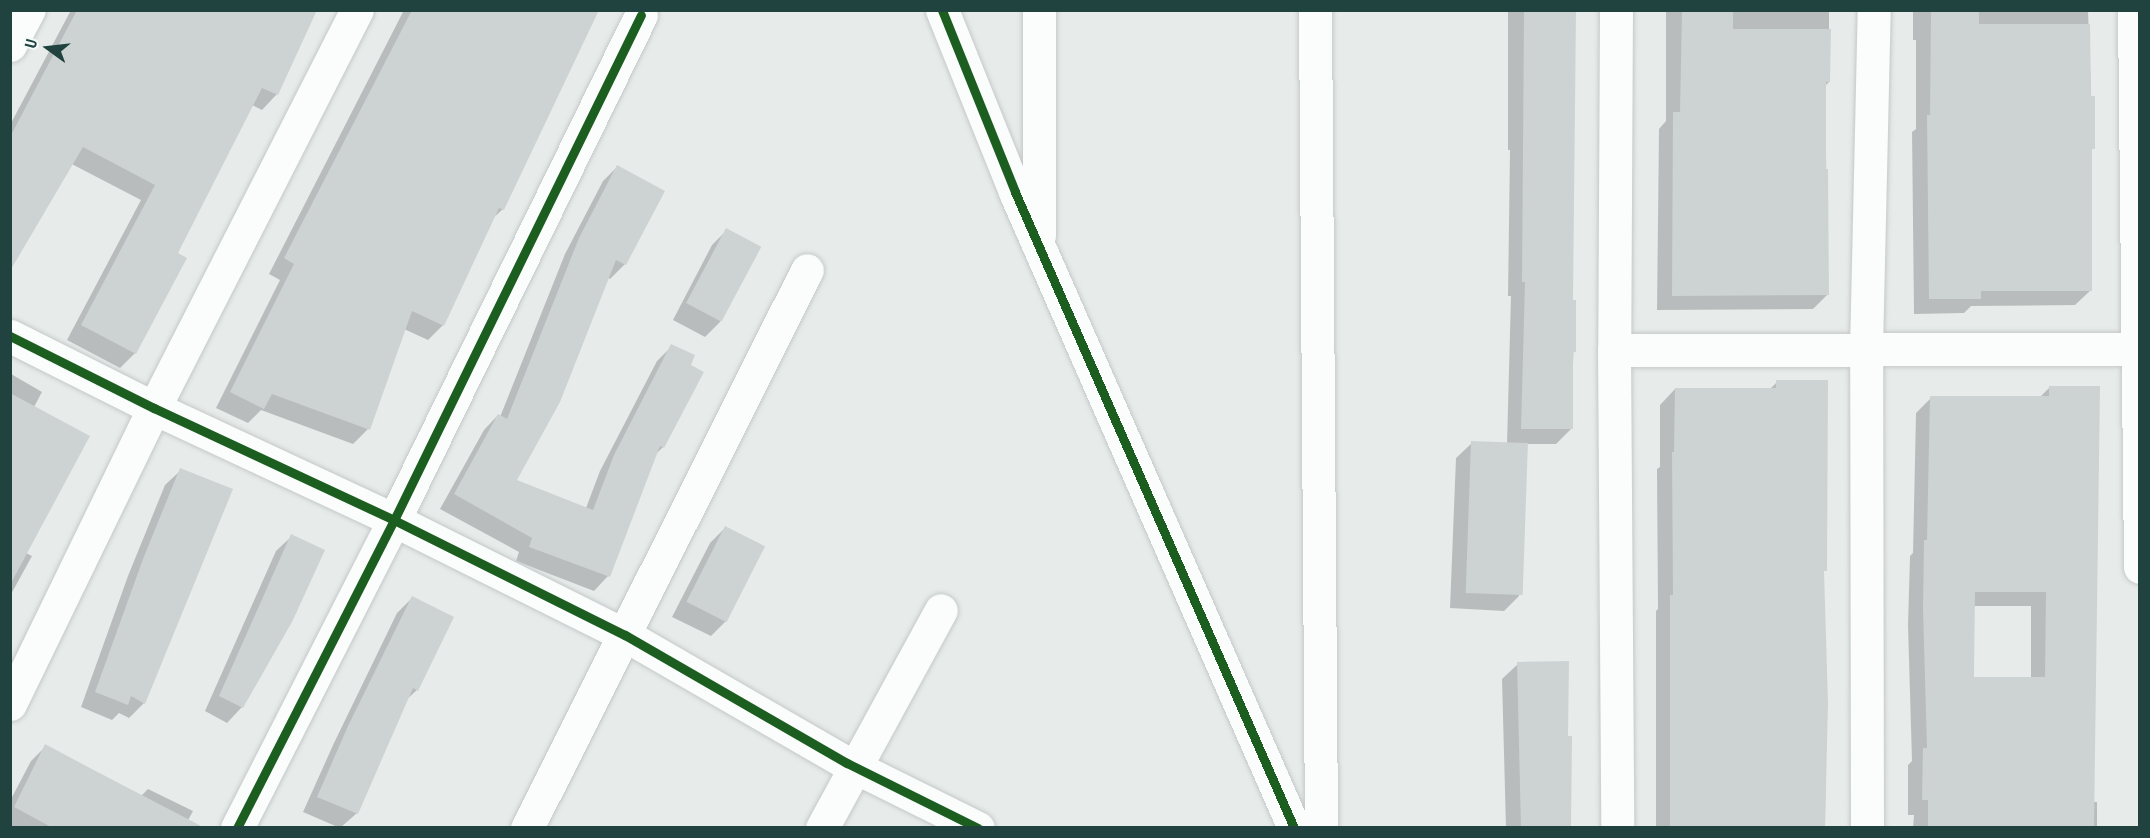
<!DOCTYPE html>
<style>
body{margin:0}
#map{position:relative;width:2150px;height:838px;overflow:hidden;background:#e7eceb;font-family:"PT Sans Narrow",sans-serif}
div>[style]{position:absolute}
.shadow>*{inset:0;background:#0003}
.building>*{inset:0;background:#cdd3d2;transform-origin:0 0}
.roads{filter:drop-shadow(0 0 2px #c4c9c8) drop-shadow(0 0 2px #c4c9c8)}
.street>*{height:33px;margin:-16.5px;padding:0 16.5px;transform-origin:16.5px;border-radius:16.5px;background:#fbfcfc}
.cycleway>*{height:9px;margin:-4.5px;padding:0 4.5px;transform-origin:4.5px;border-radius:4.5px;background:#1b5e20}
span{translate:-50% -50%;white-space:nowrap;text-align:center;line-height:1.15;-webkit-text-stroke:5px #f5fbf9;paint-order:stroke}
.frame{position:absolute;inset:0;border:12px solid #214340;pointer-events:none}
.north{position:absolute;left:18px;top:18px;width:60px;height:60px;-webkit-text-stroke:4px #f5fbf9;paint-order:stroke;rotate:285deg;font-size:16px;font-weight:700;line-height:24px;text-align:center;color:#214340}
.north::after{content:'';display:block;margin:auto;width:21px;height:27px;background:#214340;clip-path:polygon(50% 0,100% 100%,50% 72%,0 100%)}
</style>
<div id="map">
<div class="shadow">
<i style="clip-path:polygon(71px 10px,306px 10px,277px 94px,262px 110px,252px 105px,176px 254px,135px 353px,120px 368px,67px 340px,141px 200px,10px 132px,10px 125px)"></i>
<i style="clip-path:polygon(404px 10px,598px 10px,503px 209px,492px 219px,443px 325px,428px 340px,404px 329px,368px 429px,353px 444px,261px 410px,248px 423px,216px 408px,280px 280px,269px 274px)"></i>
<i style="clip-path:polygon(1508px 10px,1571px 10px,1572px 301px,1575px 301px,1571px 429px,1556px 444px,1526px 444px,1519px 596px,1504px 611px,1450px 608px,1456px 458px,1472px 443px,1507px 444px,1511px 296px,1508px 296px,1510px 150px,1508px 150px)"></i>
<i style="clip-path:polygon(1666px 10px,1829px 10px,1829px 82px,1825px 86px,1828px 294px,1813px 309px,1657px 310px,1659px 129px,1666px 121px)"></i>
<i style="clip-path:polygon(1913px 10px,2088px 10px,2093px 148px,2090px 151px,2091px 290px,2075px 305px,1971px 306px,1964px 313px,1914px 314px,1912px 132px,1916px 129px,1916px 40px,1913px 40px)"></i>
<i style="clip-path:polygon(617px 167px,625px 264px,610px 279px,607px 277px,515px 481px,586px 508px,600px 471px,657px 361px,672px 346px,663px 447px,654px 456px,608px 576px,594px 591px,516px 561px,519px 552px,440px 509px,484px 430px,498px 415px,500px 417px,565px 254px,603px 181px)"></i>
<i style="clip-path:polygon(727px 230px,720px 322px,705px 337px,673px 320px,712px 245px)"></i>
<i style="clip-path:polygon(11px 374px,42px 392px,34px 407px,26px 553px,32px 556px,10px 596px)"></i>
<i style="clip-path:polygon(1777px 382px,1825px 570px,1822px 573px,1826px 703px,1825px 828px,1656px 828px,1656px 611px,1658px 609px,1657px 469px,1660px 467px,1660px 405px,1675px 389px,1770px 389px)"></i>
<i style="clip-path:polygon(evenodd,2049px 388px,2093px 802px,2097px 802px,2097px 828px,1913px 828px,1914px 815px,1908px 815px,1908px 765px,1912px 761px,1908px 625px,1910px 556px,1913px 553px,1916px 413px,1931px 398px,2040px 397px,2049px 388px,1973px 606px,2031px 606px,2031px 679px,1973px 679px,1973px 606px)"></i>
<i style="clip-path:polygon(181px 470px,144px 703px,129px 718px,119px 713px,112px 720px,81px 707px,128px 576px,165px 485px)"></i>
<i style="clip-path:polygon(725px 528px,726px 621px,711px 636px,672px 617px,710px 543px)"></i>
<i style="clip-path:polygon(292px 536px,242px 707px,227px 723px,205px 711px,276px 551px)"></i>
<i style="clip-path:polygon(412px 598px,417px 690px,406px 700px,357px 813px,340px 828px,303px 812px,334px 743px,397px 613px)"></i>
<i style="clip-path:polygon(1518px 664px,1567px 737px,1569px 828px,1506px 828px,1502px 679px)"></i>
<i style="clip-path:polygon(46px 746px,141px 796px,148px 789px,193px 811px,184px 828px,10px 828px,10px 801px,31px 761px)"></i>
</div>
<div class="building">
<i style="clip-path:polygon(77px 10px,317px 10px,278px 95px,262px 88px,178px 253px,187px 258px,136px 354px,81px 325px,155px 185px,83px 147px,10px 271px,10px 137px)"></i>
<i style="clip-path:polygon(412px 10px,599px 10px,504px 210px,499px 208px,444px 326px,412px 311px,370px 430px,272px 394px,264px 409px,230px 392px,294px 264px,284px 258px)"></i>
<i style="clip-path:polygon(1682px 10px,1733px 10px,1733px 29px,1831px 29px,1830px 82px,1826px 82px,1826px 169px,1828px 169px,1829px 295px,1672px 296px,1673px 112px,1680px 112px)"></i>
<i style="clip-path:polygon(1931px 10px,1979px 10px,1979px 24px,2090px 24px,2091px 96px,2095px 96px,2095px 149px,2092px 149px,2092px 291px,1981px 291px,1981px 299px,1929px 299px,1927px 115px,1930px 115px)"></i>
<i style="clip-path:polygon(1524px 12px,1576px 12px,1573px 300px,1576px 300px,1576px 352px,1573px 352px,1573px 429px,1521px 429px,1525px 282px,1522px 282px)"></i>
<i style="clip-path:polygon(617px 165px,665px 191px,626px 265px,616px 260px,560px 402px,517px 480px,593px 510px,614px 455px,671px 344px,695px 355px,691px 365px,704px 372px,664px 448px,660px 446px,610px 577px,529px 547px,532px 538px,454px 494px,498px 414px,507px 419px,579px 238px)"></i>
<i style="left:726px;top:228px;width:40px;height:85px;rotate:28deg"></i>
<i style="clip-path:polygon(1776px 380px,1828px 380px,1827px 571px,1824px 571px,1828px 703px,1825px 828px,1670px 828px,1670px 595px,1673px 595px,1672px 452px,1674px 452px,1675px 388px,1776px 388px)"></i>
<i style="clip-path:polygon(evenodd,2049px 386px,2100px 386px,2094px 828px,1928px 828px,1928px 800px,1922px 800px,1923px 748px,1927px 748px,1923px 609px,1924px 540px,1927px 540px,1930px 396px,2049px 396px,2049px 386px,1975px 592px,2046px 592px,2045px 677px,1974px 677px,1975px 592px)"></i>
<i style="clip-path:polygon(10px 393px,90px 436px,10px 585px)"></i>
<i style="left:1471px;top:441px;width:57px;height:152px;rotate:2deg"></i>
<i style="clip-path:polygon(180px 468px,233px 489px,145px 704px,131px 696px,128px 705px,95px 692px,143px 559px)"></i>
<i style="left:725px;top:526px;width:45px;height:85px;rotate:27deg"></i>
<i style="clip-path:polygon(291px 534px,325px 550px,293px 620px,243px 708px,219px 696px)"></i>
<i style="clip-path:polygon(412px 596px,454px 617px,418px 691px,413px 688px,358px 814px,317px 797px,348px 726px)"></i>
<i style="clip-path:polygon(1569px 661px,1568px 736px,1572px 736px,1571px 828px,1521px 828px,1517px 662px)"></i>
<i style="clip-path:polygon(45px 744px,88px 767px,205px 828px,53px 828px,14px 807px)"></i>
</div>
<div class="roads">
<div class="street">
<i style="left:942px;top:10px;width:196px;rotate:68.1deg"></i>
<i style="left:1015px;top:192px;width:695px;rotate:66.31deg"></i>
<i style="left:1039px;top:10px;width:225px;rotate:90deg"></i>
<i style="left:1315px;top:10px;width:818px;rotate:89.58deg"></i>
<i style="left:1616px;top:10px;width:340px;rotate:90.3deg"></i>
<i style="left:1614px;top:350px;width:478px;rotate:89.6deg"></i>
<i style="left:2134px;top:10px;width:557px;rotate:89.38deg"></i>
<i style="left:10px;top:45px;width:40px;rotate:-62deg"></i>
<i style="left:10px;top:336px;width:161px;rotate:26.6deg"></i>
<i style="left:154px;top:408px;width:265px;rotate:25deg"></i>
<i style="left:394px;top:520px;width:258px;rotate:26.5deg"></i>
<i style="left:625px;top:635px;width:256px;rotate:30deg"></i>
<i style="left:847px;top:763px;width:146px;rotate:26.4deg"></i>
<i style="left:1614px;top:350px;width:526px;rotate:-0.11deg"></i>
<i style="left:10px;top:704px;width:329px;rotate:-64.1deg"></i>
<i style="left:154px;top:408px;width:447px;rotate:-63deg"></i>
<i style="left:237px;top:828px;width:346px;rotate:-63deg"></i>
<i style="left:394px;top:520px;width:562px;rotate:-63.94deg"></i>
<i style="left:527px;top:828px;width:624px;rotate:-63.35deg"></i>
<i style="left:822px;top:828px;width:248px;rotate:-61.4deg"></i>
<i style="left:1867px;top:828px;width:478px;rotate:-90.1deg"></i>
<i style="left:1866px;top:350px;width:340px;rotate:-88.7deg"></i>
</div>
</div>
<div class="cycleway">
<i style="left:942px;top:10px;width:196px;rotate:68.1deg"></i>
<i style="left:1015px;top:192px;width:695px;rotate:66.31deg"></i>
<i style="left:10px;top:336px;width:161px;rotate:26.6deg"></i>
<i style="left:154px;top:408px;width:265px;rotate:25deg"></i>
<i style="left:394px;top:520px;width:258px;rotate:26.5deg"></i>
<i style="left:625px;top:635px;width:256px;rotate:30deg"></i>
<i style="left:847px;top:763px;width:146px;rotate:26.4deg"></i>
<i style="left:237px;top:828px;width:346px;rotate:-63deg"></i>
<i style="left:394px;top:520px;width:562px;rotate:-63.94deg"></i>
</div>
<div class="frame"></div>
<div class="north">U</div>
</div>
